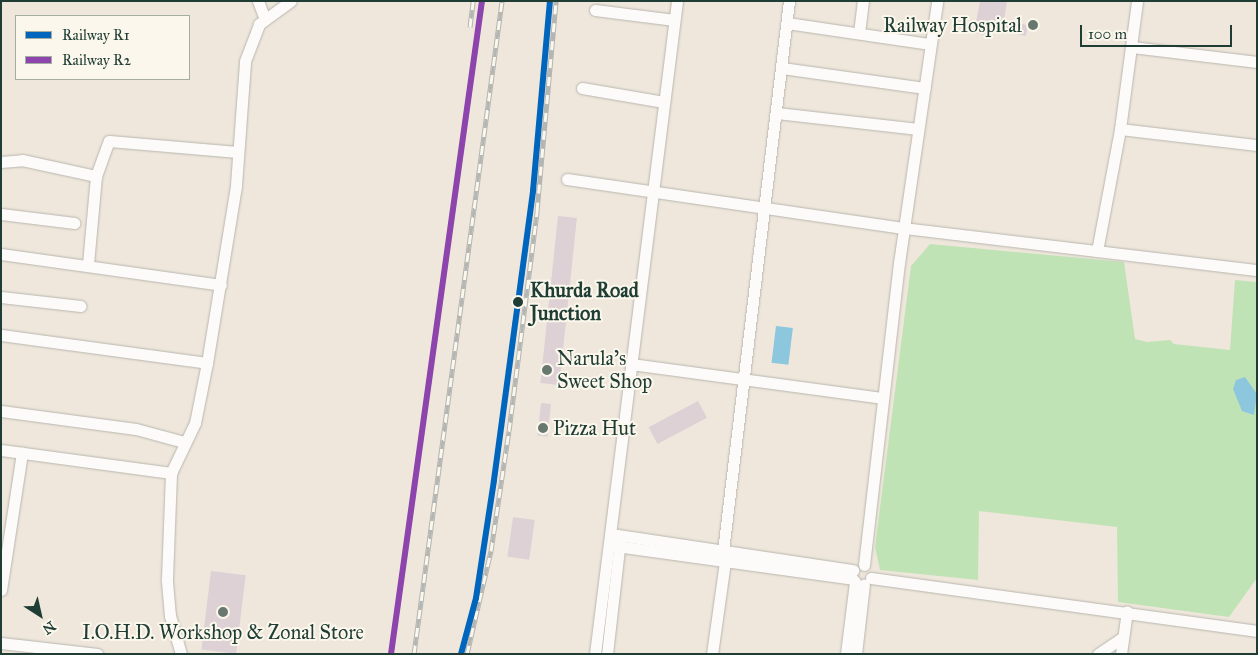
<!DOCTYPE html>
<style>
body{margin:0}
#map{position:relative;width:1258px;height:655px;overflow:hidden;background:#efe7dc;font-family:"IM FELL Great Primer",serif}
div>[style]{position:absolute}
.green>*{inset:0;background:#c0e3b6}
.water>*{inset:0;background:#8cc7de;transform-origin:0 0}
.building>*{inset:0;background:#ddd1d5;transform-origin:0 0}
.roads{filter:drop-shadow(0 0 1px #b8b6ae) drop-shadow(0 0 1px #b8b6ae)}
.minor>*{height:11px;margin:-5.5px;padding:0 5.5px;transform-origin:5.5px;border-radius:5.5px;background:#fdfbfa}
.rail>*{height:5px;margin-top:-2.5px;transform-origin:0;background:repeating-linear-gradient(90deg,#fbf7ec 0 9px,#b4b6b3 0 18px);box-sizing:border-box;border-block:1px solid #b4b6b3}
.rail-1>*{height:6px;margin:-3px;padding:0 3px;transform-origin:3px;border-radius:3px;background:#0065bd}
.rail-2>*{height:6px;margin:-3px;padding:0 3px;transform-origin:3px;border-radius:3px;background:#8e44ad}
.dots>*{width:14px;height:14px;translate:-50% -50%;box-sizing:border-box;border:2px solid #fbf7ec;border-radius:50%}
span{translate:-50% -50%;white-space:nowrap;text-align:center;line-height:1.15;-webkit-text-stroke:4px #fbf7ec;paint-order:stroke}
.poi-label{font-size:20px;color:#1f3d34}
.right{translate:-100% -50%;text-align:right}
.left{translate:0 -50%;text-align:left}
.stop-label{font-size:20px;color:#1f3d34;font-weight:700}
.frame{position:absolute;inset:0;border:2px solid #1f3d34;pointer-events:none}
.legend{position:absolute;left:15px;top:15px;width:175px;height:65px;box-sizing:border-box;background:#fbf7ec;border:1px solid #a3ada2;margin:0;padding:6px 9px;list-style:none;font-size:15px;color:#1f3d34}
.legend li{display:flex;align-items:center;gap:10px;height:25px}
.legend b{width:25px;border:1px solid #a3ada2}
.north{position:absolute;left:15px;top:590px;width:50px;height:50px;-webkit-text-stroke:4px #fbf7ec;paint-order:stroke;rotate:145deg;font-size:14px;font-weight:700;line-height:20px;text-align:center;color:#1f3d34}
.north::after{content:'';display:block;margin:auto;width:18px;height:22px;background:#1f3d34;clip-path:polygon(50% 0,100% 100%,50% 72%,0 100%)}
.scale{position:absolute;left:1080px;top:25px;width:152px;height:22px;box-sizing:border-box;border:2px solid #1f3d34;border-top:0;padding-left:6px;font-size:15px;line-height:18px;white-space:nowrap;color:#1f3d34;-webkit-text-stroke:4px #fbf7ec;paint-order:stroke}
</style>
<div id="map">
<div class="green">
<i style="clip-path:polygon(930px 244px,1124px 262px,1135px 339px,1147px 342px,1170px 340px,1174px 344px,1230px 350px,1235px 280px,1257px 282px,1257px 578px,1229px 617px,1118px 602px,1117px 527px,979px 511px,978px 580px,880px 570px,875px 547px,911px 266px)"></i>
</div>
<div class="water">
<i style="left:776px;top:326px;width:17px;height:37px;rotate:7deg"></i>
<i style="clip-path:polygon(1245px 377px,1257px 394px,1254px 415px,1242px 411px,1233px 389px,1236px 380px)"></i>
</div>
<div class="building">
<i style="clip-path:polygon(980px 1px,1007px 1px,1004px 21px,1028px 25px,1026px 36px,992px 29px,991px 36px,974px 33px)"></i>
<i style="left:558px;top:216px;width:19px;height:168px;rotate:6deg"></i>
<i style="left:698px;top:401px;width:19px;height:56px;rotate:62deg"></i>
<i style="left:541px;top:403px;width:10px;height:33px;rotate:6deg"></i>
<i style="left:513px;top:517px;width:22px;height:40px;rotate:8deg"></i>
<i style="left:211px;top:571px;width:35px;height:79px;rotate:7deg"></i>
</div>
<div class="roads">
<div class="minor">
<i style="left:258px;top:1px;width:19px;rotate:69deg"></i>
<i style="left:595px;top:10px;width:80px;rotate:7.2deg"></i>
<i style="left:787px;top:23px;width:145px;rotate:8.4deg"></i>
<i style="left:859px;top:33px;width:32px;rotate:-83deg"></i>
<i style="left:1132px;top:47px;width:126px;rotate:6.8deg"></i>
<i style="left:782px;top:68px;width:144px;rotate:8deg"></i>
<i style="left:582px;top:88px;width:83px;rotate:9.7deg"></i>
<i style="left:777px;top:113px;width:142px;rotate:6.5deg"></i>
<i style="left:1120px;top:129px;width:138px;rotate:6.7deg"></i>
<i style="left:1px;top:162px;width:21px;rotate:-5deg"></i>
<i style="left:22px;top:160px;width:76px;rotate:12.2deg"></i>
<i style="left:567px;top:179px;width:341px;rotate:8.3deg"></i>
<i style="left:904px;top:228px;width:355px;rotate:6.8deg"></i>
<i style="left:1px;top:214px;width:74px;rotate:7deg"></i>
<i style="left:1097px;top:251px;width:124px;rotate:-79.3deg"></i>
<i style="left:1120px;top:129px;width:129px;rotate:-82.4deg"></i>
<i style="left:1px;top:254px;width:222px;rotate:8deg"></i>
<i style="left:88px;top:264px;width:88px;rotate:-84.8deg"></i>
<i style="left:96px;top:176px;width:37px;rotate:-70deg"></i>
<i style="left:109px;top:141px;width:129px;rotate:4.9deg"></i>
<i style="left:1px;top:297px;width:80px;rotate:6.5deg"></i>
<i style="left:1px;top:335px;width:208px;rotate:7.7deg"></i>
<i style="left:631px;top:364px;width:253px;rotate:7.7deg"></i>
<i style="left:1px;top:411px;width:136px;rotate:7.6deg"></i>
<i style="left:136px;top:429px;width:50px;rotate:15.2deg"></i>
<i style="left:1px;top:450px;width:172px;rotate:7.7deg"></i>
<i style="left:611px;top:534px;width:245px;rotate:8.5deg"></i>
<i style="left:609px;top:545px;width:246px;rotate:7.9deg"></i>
<i style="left:723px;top:551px;width:554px;rotate:-83.16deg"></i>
<i style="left:864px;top:565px;width:304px;rotate:-83.4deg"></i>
<i style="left:899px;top:263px;width:265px;rotate:-81.7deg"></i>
<i style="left:871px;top:578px;width:390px;rotate:7.8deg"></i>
<i style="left:1px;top:590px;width:139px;rotate:-81.3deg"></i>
<i style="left:1px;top:643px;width:97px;rotate:6.5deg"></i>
<i style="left:181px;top:654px;width:40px;rotate:-106deg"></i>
<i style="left:170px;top:616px;width:38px;rotate:-95deg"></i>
<i style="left:167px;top:578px;width:105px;rotate:-87.8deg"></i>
<i style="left:171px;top:473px;width:55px;rotate:-64.4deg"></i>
<i style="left:195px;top:423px;width:61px;rotate:-78.7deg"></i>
<i style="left:207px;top:363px;width:180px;rotate:-80.7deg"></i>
<i style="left:236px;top:185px;width:124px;rotate:-85.8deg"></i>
<i style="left:245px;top:61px;width:40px;rotate:-69deg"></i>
<i style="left:259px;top:24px;width:39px;rotate:-36deg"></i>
<i style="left:595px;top:654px;width:658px;rotate:-82.84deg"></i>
<i style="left:607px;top:654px;width:115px;rotate:-83.5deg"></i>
<i style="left:712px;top:654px;width:93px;rotate:-82deg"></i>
<i style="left:846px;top:654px;width:73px;rotate:-82.9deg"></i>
<i style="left:856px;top:654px;width:70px;rotate:-83.5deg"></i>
<i style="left:1098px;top:654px;width:30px;rotate:-34deg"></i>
<i style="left:1121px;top:654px;width:43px;rotate:-82.1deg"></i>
</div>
</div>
<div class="rail">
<i style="left:470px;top:27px;width:26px;rotate:-83deg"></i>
<i style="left:391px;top:654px;width:659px;rotate:-82.07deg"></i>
<i style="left:414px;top:654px;width:659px;rotate:-82.32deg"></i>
<i style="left:467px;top:654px;width:106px;rotate:-76.9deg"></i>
<i style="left:491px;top:551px;width:121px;rotate:-81.5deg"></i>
<i style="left:509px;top:431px;width:222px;rotate:-82.7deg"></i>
<i style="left:537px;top:211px;width:211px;rotate:-84.8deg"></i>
</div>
<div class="rail-1">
<i style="left:461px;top:654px;width:58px;rotate:-75deg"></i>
<i style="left:476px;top:598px;width:119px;rotate:-81.3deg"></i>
<i style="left:494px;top:480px;width:292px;rotate:-82.3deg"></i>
<i style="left:533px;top:191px;width:191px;rotate:-84.9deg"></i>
</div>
<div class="rail-2">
<i style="left:391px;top:654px;width:659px;rotate:-82.07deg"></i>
</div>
<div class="dots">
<i style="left:1033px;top:25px;background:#68786f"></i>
<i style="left:518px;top:302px;background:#1f3d34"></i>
<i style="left:547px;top:370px;background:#68786f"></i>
<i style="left:543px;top:428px;background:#68786f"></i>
<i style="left:223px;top:612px;background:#68786f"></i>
</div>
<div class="poi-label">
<span class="right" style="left:1022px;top:25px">Railway Hospital</span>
<span class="left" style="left:557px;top:370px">Narula's<br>Sweet Shop</span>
<span class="left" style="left:553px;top:428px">Pizza Hut</span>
<span style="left:223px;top:632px">I.O.H.D. Workshop &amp; Zonal Store</span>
</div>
<div class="stop-label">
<span class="left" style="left:530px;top:302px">Khurda Road<br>Junction</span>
</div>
<div class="frame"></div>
<ul class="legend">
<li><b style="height:6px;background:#0065bd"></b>Railway R1</li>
<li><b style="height:6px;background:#8e44ad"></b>Railway R2</li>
</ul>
<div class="north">N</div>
<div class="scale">100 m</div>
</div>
